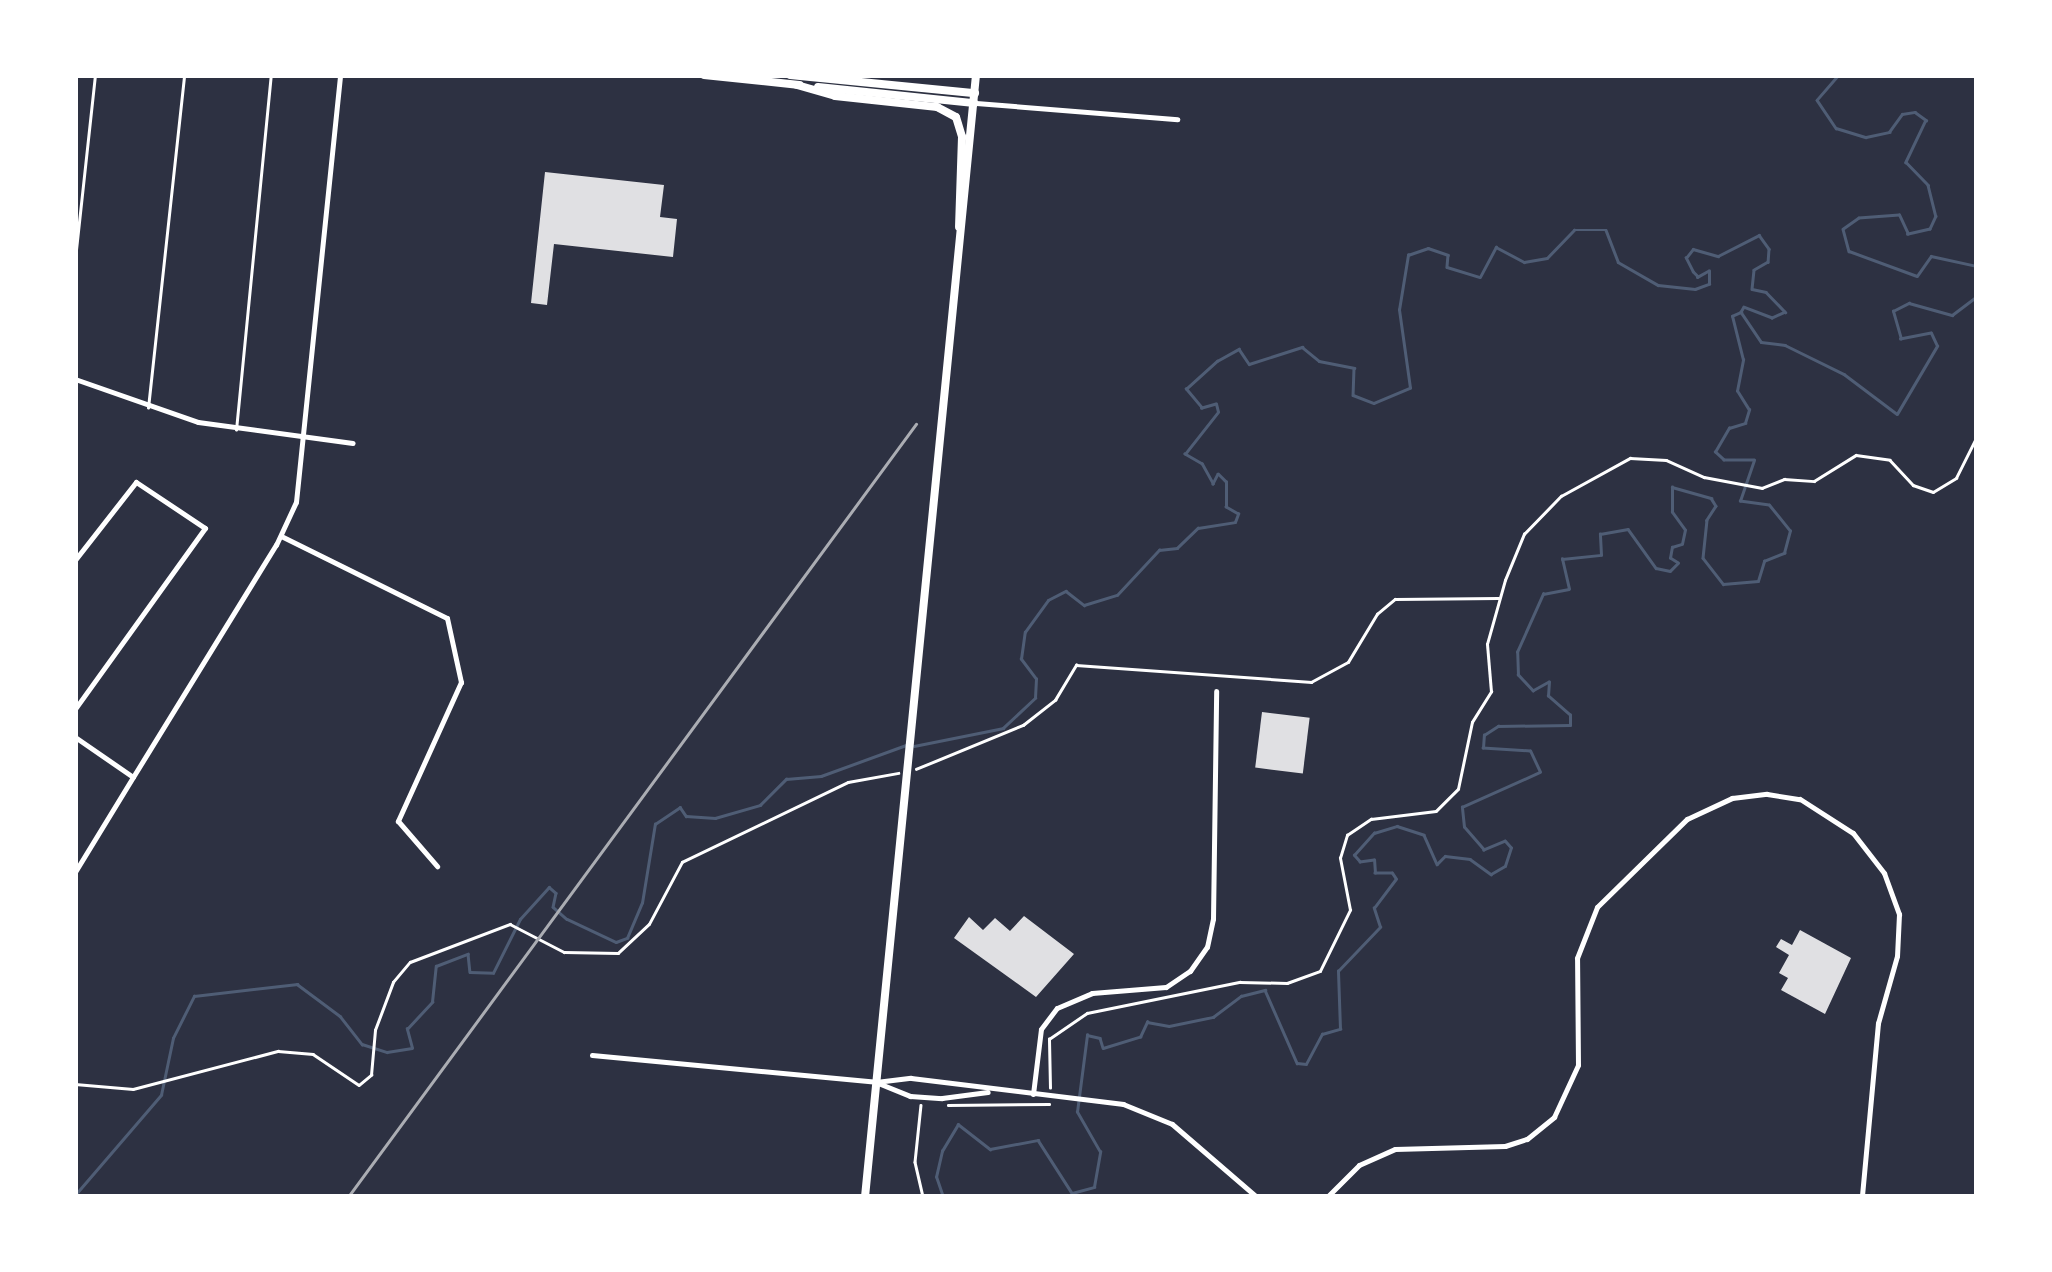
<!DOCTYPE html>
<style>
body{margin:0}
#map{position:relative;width:2052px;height:1272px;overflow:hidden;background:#2d3142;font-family:Poppins,sans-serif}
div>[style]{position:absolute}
.stream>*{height:2.5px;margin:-1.25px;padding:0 1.25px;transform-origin:1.25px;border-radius:1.25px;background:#4f5d75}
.building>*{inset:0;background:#e0e0e3;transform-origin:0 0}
.path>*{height:2.5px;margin:-1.25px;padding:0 1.25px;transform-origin:1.25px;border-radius:1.25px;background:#fff}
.service>*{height:2.5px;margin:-1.25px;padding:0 1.25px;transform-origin:1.25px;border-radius:1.25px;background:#fff}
.minor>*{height:5px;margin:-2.5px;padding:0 2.5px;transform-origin:2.5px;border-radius:2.5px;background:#fff}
.secondary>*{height:8px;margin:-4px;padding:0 4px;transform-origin:4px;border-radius:4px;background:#fff}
.rail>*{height:2.5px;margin:-1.25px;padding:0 1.25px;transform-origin:1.25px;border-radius:1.25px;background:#abadb3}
span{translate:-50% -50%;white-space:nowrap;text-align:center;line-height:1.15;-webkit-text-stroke:8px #fff;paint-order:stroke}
.frame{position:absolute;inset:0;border:78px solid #fff;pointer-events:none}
</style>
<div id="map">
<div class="stream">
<i style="left:1839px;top:75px;width:33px;rotate:131deg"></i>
<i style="left:1817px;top:100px;width:34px;rotate:56deg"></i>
<i style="left:1836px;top:128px;width:31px;rotate:17deg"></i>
<i style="left:1866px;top:137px;width:24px;rotate:-12deg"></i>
<i style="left:1889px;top:132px;width:22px;rotate:-54deg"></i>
<i style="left:1902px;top:114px;width:13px;rotate:-9deg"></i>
<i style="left:1915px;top:112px;width:14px;rotate:36deg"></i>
<i style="left:1926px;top:120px;width:47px;rotate:115.5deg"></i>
<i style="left:1906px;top:162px;width:32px;rotate:46deg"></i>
<i style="left:1928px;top:185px;width:32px;rotate:76deg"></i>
<i style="left:1936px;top:216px;width:14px;rotate:115deg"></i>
<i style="left:1930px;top:229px;width:23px;rotate:167deg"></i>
<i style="left:1908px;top:234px;width:21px;rotate:-115deg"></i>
<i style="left:1899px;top:215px;width:40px;rotate:175.7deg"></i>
<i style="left:1859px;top:218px;width:19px;rotate:145deg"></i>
<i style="left:1843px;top:229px;width:23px;rotate:75deg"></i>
<i style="left:1849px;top:251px;width:72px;rotate:20.2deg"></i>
<i style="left:1917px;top:276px;width:24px;rotate:-55deg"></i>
<i style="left:1931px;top:256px;width:47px;rotate:12.3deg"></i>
<i style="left:914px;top:746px;width:91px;rotate:-11.4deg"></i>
<i style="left:1003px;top:728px;width:44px;rotate:-43.2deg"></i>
<i style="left:1035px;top:698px;width:19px;rotate:-87deg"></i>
<i style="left:1036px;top:679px;width:25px;rotate:-127deg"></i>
<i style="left:1021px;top:659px;width:27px;rotate:-82deg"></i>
<i style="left:1025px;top:632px;width:39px;rotate:-54deg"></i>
<i style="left:1048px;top:600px;width:20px;rotate:-27deg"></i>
<i style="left:1066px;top:591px;width:23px;rotate:38deg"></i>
<i style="left:1084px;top:605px;width:34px;rotate:-17deg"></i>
<i style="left:1117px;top:595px;width:62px;rotate:-47deg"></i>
<i style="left:1159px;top:550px;width:18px;rotate:-6deg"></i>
<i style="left:1177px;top:548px;width:29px;rotate:-44deg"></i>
<i style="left:1198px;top:528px;width:37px;rotate:-9deg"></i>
<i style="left:1235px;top:522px;width:9px;rotate:-69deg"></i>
<i style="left:1238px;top:514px;width:14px;rotate:-150deg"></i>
<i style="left:1226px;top:507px;width:25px;rotate:-90deg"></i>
<i style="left:1226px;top:482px;width:11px;rotate:-135deg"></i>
<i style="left:1218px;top:474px;width:11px;rotate:117deg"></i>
<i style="left:1213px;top:484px;width:23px;rotate:-119deg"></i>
<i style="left:1202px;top:464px;width:20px;rotate:-150deg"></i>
<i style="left:1185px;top:454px;width:53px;rotate:-51.8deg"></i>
<i style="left:1218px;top:412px;width:8px;rotate:-104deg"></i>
<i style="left:1216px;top:404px;width:15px;rotate:164deg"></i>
<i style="left:1202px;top:408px;width:25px;rotate:-130deg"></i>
<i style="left:1186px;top:389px;width:42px;rotate:-42.1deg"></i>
<i style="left:1217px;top:361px;width:25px;rotate:-29deg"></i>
<i style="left:1239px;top:349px;width:18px;rotate:56deg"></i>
<i style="left:1249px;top:364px;width:56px;rotate:-17.8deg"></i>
<i style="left:1302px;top:347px;width:22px;rotate:39deg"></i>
<i style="left:1319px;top:361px;width:36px;rotate:11deg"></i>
<i style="left:1354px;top:368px;width:27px;rotate:92deg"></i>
<i style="left:1353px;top:395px;width:22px;rotate:21deg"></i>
<i style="left:1374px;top:403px;width:39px;rotate:-23deg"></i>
<i style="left:1410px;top:388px;width:79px;rotate:-98deg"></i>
<i style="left:1399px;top:310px;width:56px;rotate:-80.7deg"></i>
<i style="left:1408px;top:255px;width:21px;rotate:-19deg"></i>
<i style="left:1428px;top:248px;width:21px;rotate:19deg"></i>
<i style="left:1448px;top:255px;width:12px;rotate:95deg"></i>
<i style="left:1447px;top:267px;width:34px;rotate:17deg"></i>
<i style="left:1480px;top:277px;width:34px;rotate:-62deg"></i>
<i style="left:1496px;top:247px;width:32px;rotate:28deg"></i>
<i style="left:1524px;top:262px;width:23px;rotate:-10deg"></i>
<i style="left:1547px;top:258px;width:39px;rotate:-46deg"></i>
<i style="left:1574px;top:230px;width:32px"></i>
<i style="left:1606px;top:230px;width:34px;rotate:69deg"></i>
<i style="left:1618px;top:262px;width:46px;rotate:29.9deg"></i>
<i style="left:1658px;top:285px;width:37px;rotate:6deg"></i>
<i style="left:1695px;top:289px;width:15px;rotate:-20deg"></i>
<i style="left:1709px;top:284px;width:13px;rotate:-90deg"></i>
<i style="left:1709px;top:271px;width:13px;rotate:151deg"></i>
<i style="left:1698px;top:277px;width:7px;rotate:-135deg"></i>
<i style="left:1693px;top:272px;width:16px;rotate:-117deg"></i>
<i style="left:1686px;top:258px;width:11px;rotate:-52deg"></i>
<i style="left:1693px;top:249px;width:26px;rotate:16deg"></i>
<i style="left:1718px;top:256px;width:46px;rotate:-27.1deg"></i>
<i style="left:1759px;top:235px;width:17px;rotate:54deg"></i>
<i style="left:1769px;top:249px;width:13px;rotate:94deg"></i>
<i style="left:1768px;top:262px;width:16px;rotate:150deg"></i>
<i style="left:1754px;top:270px;width:19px;rotate:96deg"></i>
<i style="left:1752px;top:289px;width:14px;rotate:12deg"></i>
<i style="left:1766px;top:292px;width:28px;rotate:46deg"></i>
<i style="left:1785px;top:312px;width:14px;rotate:155deg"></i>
<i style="left:1772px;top:318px;width:30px;rotate:-159deg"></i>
<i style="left:1744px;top:307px;width:6px;rotate:121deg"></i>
<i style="left:1741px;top:312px;width:36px;rotate:56deg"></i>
<i style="left:1761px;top:342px;width:24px;rotate:7deg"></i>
<i style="left:1785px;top:345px;width:66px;rotate:26.2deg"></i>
<i style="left:1844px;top:374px;width:66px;rotate:37deg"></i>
<i style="left:1897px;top:414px;width:79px;rotate:-59.5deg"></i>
<i style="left:1937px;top:346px;width:14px;rotate:-115deg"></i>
<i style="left:1931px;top:333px;width:31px;rotate:169deg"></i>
<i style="left:1901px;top:339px;width:29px;rotate:-106deg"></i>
<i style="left:1893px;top:311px;width:18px;rotate:-27deg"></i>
<i style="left:1909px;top:303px;width:45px;rotate:15.6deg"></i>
<i style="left:1952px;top:315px;width:31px;rotate:-37deg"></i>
<i style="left:75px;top:1195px;width:132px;rotate:-49.3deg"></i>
<i style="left:161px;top:1095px;width:58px;rotate:-78.1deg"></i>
<i style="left:173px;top:1038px;width:47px;rotate:-63.4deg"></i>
<i style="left:194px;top:996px;width:104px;rotate:-6.6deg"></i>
<i style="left:297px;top:984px;width:54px;rotate:36.7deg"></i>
<i style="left:340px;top:1016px;width:36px;rotate:52deg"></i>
<i style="left:362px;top:1044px;width:26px;rotate:18deg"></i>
<i style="left:387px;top:1052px;width:25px;rotate:-9deg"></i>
<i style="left:412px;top:1048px;width:20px;rotate:-105deg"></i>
<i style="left:407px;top:1029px;width:37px;rotate:-47deg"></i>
<i style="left:432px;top:1002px;width:36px;rotate:-84deg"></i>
<i style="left:436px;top:966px;width:34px;rotate:-21deg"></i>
<i style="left:468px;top:954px;width:18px;rotate:84deg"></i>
<i style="left:470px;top:972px;width:23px;rotate:2deg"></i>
<i style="left:493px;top:973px;width:60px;rotate:-63.4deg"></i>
<i style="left:520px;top:919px;width:43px;rotate:-47.8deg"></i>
<i style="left:549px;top:887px;width:9px;rotate:41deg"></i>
<i style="left:556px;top:893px;width:14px;rotate:102deg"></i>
<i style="left:553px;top:907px;width:18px;rotate:41deg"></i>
<i style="left:567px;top:919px;width:54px;rotate:25.1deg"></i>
<i style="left:616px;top:942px;width:12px;rotate:-20deg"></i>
<i style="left:627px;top:938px;width:38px;rotate:-67deg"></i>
<i style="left:642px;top:903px;width:80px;rotate:-80.7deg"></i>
<i style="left:655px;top:824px;width:30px;rotate:-34deg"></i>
<i style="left:680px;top:807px;width:11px;rotate:56deg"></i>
<i style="left:686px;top:816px;width:29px;rotate:4deg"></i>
<i style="left:715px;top:818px;width:47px;rotate:-16.1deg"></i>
<i style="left:760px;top:805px;width:37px;rotate:-45deg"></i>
<i style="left:786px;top:779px;width:35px;rotate:-5deg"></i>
<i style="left:821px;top:776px;width:90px;rotate:-20deg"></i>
<i style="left:943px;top:1197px;width:21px;rotate:-109deg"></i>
<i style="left:936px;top:1177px;width:27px;rotate:-77deg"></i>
<i style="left:942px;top:1151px;width:31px;rotate:-59deg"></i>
<i style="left:958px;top:1124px;width:41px;rotate:38deg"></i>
<i style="left:990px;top:1149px;width:49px;rotate:-10.6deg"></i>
<i style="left:1038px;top:1140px;width:63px;rotate:57.3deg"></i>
<i style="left:1072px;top:1193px;width:23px;rotate:-15deg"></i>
<i style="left:1094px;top:1187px;width:36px;rotate:-80deg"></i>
<i style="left:1100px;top:1152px;width:46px;rotate:-119.9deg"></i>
<i style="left:1077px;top:1112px;width:78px;rotate:-82.6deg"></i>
<i style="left:1087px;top:1035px;width:13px;rotate:13deg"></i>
<i style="left:1100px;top:1038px;width:10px;rotate:73deg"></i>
<i style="left:1103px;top:1048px;width:39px;rotate:-17deg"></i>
<i style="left:1140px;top:1037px;width:17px;rotate:-65deg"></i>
<i style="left:1147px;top:1022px;width:22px;rotate:10deg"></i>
<i style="left:1169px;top:1026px;width:45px;rotate:-11.6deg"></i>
<i style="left:1213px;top:1017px;width:35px;rotate:-37deg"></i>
<i style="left:1241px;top:996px;width:25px;rotate:-14deg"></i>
<i style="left:1265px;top:990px;width:80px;rotate:66.3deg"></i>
<i style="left:1297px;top:1063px;width:9px;rotate:6deg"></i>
<i style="left:1306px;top:1064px;width:34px;rotate:-62deg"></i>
<i style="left:1322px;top:1034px;width:19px;rotate:-16deg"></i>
<i style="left:1340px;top:1029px;width:58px;rotate:-92deg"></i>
<i style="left:1338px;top:971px;width:61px;rotate:-46.3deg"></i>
<i style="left:1380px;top:927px;width:20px;rotate:-108deg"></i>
<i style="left:1374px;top:908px;width:36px;rotate:-53deg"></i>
<i style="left:1396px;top:879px;width:7px;rotate:-124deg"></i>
<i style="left:1392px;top:873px;width:17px;rotate:180deg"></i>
<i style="left:1375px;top:873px;width:13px;rotate:-94deg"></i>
<i style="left:1374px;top:860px;width:14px;rotate:172deg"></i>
<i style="left:1360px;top:862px;width:9px;rotate:-131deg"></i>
<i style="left:1354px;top:855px;width:30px;rotate:-48deg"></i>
<i style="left:1374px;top:833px;width:24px;rotate:-17deg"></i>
<i style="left:1397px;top:826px;width:28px;rotate:18deg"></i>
<i style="left:1424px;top:835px;width:32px;rotate:66deg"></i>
<i style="left:1437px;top:864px;width:11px;rotate:-45deg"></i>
<i style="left:1445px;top:856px;width:25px;rotate:7deg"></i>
<i style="left:1470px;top:859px;width:26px;rotate:36deg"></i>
<i style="left:1491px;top:874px;width:16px;rotate:-30deg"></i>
<i style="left:1505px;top:866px;width:19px;rotate:-72deg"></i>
<i style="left:1511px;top:848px;width:9px;rotate:-131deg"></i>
<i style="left:1505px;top:841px;width:23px;rotate:157deg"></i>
<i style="left:1484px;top:850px;width:30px;rotate:-131deg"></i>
<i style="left:1464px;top:827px;width:20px;rotate:-96deg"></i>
<i style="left:1462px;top:807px;width:85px;rotate:-24.2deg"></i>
<i style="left:1540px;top:772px;width:23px;rotate:-115deg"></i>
<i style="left:1530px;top:751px;width:47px;rotate:-176.3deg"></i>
<i style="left:1483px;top:748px;width:13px;rotate:-86deg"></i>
<i style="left:1484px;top:735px;width:17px;rotate:-33deg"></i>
<i style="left:1498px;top:726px;width:72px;rotate:-0.8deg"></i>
<i style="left:1570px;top:725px;width:10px;rotate:-90deg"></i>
<i style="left:1570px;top:715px;width:29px;rotate:-139deg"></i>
<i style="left:1548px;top:696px;width:14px;rotate:-86deg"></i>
<i style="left:1549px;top:682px;width:18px;rotate:151deg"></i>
<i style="left:1533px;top:691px;width:22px;rotate:-133deg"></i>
<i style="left:1518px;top:675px;width:23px;rotate:-92deg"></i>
<i style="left:1517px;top:652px;width:64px;rotate:-65.9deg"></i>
<i style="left:1543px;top:594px;width:26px;rotate:-11deg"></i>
<i style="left:1569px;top:589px;width:31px;rotate:-103deg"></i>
<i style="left:1562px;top:559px;width:39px;rotate:-6deg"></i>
<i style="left:1601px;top:555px;width:21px;rotate:-93deg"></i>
<i style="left:1600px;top:534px;width:28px;rotate:-10deg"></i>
<i style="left:1628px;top:529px;width:48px;rotate:54.3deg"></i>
<i style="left:1656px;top:568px;width:14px;rotate:12deg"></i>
<i style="left:1670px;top:571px;width:11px;rotate:-45deg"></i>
<i style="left:1678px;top:563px;width:9px;rotate:-148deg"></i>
<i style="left:1670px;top:558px;width:11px;rotate:-80deg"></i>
<i style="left:1672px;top:547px;width:10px;rotate:-17deg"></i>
<i style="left:1682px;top:544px;width:14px;rotate:-78deg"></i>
<i style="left:1685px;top:530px;width:22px;rotate:-126deg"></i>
<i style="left:1672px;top:512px;width:25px;rotate:-90deg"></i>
<i style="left:1672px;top:487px;width:41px;rotate:15.8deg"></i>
<i style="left:1711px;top:498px;width:9px;rotate:58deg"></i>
<i style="left:1716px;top:506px;width:17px;rotate:123deg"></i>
<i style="left:1707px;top:520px;width:38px;rotate:96deg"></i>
<i style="left:1703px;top:558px;width:33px;rotate:52deg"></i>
<i style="left:1723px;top:584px;width:35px;rotate:-5deg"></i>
<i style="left:1758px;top:581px;width:21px;rotate:-73deg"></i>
<i style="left:1764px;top:561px;width:22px;rotate:-22deg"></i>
<i style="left:1784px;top:553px;width:23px;rotate:-75deg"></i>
<i style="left:1790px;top:531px;width:33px;rotate:-129deg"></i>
<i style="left:1769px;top:505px;width:29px;rotate:-172deg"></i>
<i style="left:1740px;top:501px;width:43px;rotate:-71.1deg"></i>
<i style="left:1754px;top:460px;width:30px;rotate:180deg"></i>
<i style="left:1724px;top:460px;width:12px;rotate:-138deg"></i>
<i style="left:1715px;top:452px;width:28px;rotate:-60deg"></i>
<i style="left:1729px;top:428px;width:17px;rotate:-17deg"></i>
<i style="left:1745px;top:423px;width:14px;rotate:-73deg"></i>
<i style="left:1749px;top:410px;width:22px;rotate:-122deg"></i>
<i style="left:1737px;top:391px;width:32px;rotate:-79deg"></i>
<i style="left:1743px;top:360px;width:45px;rotate:-104deg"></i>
<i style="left:1732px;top:316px;width:10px;rotate:-24deg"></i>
</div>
<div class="building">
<i style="clip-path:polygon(545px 172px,664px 185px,660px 217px,677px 219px,673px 257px,554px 244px,547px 305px,531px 303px)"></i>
<i style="left:1262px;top:712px;width:48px;height:56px;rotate:7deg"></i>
<i style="clip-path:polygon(1024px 916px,1074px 954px,1036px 997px,954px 938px,969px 917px,983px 930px,995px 918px,1010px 931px)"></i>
<i style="clip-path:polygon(1800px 930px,1851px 958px,1825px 1014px,1781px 990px,1788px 978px,1779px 973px,1789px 955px,1776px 947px,1781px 939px,1792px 945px)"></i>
</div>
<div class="path">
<i style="left:916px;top:769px;width:116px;rotate:-22.4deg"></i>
<i style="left:1023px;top:725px;width:41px;rotate:-38deg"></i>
<i style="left:1055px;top:700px;width:41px;rotate:-59deg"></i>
<i style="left:1076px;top:665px;width:236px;rotate:4.1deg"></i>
<i style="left:1311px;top:682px;width:42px;rotate:-28.4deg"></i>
<i style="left:1348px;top:662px;width:56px;rotate:-58.9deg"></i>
<i style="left:1377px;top:614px;width:23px;rotate:-40deg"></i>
<i style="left:1395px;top:599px;width:103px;rotate:-0.6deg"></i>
<i style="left:75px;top:1084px;width:58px;rotate:4.9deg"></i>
<i style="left:133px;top:1089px;width:150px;rotate:-14.7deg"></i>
<i style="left:278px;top:1051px;width:35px;rotate:5deg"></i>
<i style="left:313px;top:1054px;width:55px;rotate:34deg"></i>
<i style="left:359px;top:1085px;width:16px;rotate:-40deg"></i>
<i style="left:371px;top:1075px;width:45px;rotate:-84.9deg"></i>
<i style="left:375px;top:1030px;width:51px;rotate:-69.4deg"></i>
<i style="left:393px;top:982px;width:26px;rotate:-50deg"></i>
<i style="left:410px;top:962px;width:107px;rotate:-20.8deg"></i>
<i style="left:510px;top:924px;width:61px;rotate:27.4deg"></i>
<i style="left:564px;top:952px;width:54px;rotate:1.1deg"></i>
<i style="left:618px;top:953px;width:42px;rotate:-43.1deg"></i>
<i style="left:649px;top:924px;width:70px;rotate:-62deg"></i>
<i style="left:682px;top:862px;width:184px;rotate:-25.7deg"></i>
<i style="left:848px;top:782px;width:51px;rotate:-10.2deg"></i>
<i style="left:1050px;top:1088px;width:49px;rotate:-91.2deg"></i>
<i style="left:1049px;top:1039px;width:46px;rotate:-34.4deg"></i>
<i style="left:1087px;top:1013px;width:156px;rotate:-11.5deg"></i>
<i style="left:1240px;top:982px;width:47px;rotate:1.2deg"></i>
<i style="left:1287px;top:983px;width:35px;rotate:-20deg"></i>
<i style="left:1320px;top:971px;width:68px;rotate:-63.8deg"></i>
<i style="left:1350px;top:910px;width:53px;rotate:-100.9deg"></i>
<i style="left:1340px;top:858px;width:24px;rotate:-73deg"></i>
<i style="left:1347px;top:835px;width:29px;rotate:-34deg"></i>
<i style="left:1371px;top:819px;width:65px;rotate:-7deg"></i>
<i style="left:1436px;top:811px;width:31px;rotate:-45deg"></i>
<i style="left:1458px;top:789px;width:68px;rotate:-78.2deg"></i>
<i style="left:1472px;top:722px;width:36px;rotate:-58deg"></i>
<i style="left:1491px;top:692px;width:48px;rotate:-94.8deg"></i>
<i style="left:1487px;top:644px;width:66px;rotate:-74.3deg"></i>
<i style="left:1505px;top:580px;width:50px;rotate:-67.6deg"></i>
<i style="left:1524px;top:534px;width:53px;rotate:-45.8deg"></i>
<i style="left:1561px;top:496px;width:79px;rotate:-28.8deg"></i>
<i style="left:1630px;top:458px;width:36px;rotate:3deg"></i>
<i style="left:1666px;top:460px;width:42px;rotate:24.1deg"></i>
<i style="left:1704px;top:477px;width:59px;rotate:10.7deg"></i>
<i style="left:1762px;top:488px;width:24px;rotate:-22deg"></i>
<i style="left:1784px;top:479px;width:30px;rotate:4deg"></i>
<i style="left:1814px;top:481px;width:49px;rotate:-31.8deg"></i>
<i style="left:1856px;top:455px;width:34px;rotate:8deg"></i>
<i style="left:1890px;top:460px;width:34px;rotate:47deg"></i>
<i style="left:1913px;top:485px;width:21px;rotate:19deg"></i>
<i style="left:1933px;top:492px;width:27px;rotate:-31deg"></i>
<i style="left:1956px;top:478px;width:47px;rotate:-63.4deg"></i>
<i style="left:921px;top:1105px;width:57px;rotate:96deg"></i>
<i style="left:915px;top:1162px;width:36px;rotate:77deg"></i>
<i style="left:948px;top:1105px;width:101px;rotate:-0.6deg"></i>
</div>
<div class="service">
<i style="left:75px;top:259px;width:185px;rotate:-83.8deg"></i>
<i style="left:148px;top:408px;width:335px;rotate:-83.8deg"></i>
<i style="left:236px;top:430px;width:357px;rotate:-84.4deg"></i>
</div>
<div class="minor">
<i style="left:976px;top:103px;width:202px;rotate:4.6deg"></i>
<i style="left:75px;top:379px;width:130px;rotate:19.3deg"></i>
<i style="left:198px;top:422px;width:156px;rotate:7.7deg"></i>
<i style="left:281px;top:536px;width:185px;rotate:26.3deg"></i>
<i style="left:447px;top:618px;width:66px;rotate:77.7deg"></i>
<i style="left:461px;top:682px;width:153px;rotate:114.4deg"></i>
<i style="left:398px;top:821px;width:60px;rotate:49.1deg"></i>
<i style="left:75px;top:560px;width:99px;rotate:-52deg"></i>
<i style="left:136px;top:482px;width:83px;rotate:33.7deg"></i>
<i style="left:205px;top:528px;width:223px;rotate:125.7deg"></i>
<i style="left:75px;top:737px;width:70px;rotate:34.6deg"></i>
<i style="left:133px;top:777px;width:273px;rotate:-58.4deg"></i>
<i style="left:276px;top:545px;width:47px;rotate:-65.1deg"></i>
<i style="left:296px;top:502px;width:429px;rotate:-84.1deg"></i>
<i style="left:75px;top:872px;width:111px;rotate:-58.6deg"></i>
<i style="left:592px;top:1055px;width:285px;rotate:5.4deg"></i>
<i style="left:876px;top:1082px;width:35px;rotate:-7deg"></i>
<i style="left:911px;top:1078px;width:214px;rotate:7deg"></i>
<i style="left:1123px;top:1104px;width:53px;rotate:22.2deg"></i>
<i style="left:1172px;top:1124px;width:112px;rotate:40.7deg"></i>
<i style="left:878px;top:1083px;width:35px;rotate:22deg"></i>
<i style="left:910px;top:1096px;width:32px;rotate:4deg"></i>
<i style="left:942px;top:1098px;width:46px;rotate:-7.4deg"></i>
<i style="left:1033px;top:1094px;width:65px;rotate:-83deg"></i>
<i style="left:1041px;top:1029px;width:26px;rotate:-53deg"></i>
<i style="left:1057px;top:1008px;width:38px;rotate:-23deg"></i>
<i style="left:1092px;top:993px;width:74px;rotate:-4.6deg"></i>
<i style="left:1166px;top:987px;width:29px;rotate:-34deg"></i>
<i style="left:1190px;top:971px;width:29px;rotate:-55deg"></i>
<i style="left:1207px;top:947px;width:29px;rotate:-78deg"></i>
<i style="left:1213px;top:919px;width:228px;rotate:-89.2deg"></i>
<i style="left:1327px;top:1197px;width:45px;rotate:-45deg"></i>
<i style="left:1359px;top:1165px;width:39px;rotate:-24deg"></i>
<i style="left:1395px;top:1149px;width:110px;rotate:-1.6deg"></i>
<i style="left:1505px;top:1146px;width:23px;rotate:-18deg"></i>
<i style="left:1527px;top:1139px;width:35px;rotate:-39deg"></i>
<i style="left:1554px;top:1117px;width:57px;rotate:-65.2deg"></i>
<i style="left:1578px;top:1065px;width:107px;rotate:-90.5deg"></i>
<i style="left:1577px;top:958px;width:55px;rotate:-68.6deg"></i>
<i style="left:1597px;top:907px;width:126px;rotate:-44.4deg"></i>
<i style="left:1687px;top:819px;width:50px;rotate:-25deg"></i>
<i style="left:1732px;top:798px;width:35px;rotate:-7deg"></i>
<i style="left:1767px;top:794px;width:33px;rotate:9deg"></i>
<i style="left:1800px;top:799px;width:63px;rotate:32.7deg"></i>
<i style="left:1853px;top:833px;width:51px;rotate:52.2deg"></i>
<i style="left:1884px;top:873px;width:44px;rotate:69.9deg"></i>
<i style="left:1899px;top:914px;width:42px;rotate:92.7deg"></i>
<i style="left:1897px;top:956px;width:70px;rotate:105.8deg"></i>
<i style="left:1878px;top:1023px;width:175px;rotate:95.3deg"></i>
</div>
<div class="secondary">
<i style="left:704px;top:75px;width:96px;rotate:6deg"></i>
<i style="left:790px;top:75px;width:186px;rotate:5.6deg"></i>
<i style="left:797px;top:85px;width:40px;rotate:16deg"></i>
<i style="left:835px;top:96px;width:103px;rotate:6.2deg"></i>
<i style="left:937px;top:107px;width:21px;rotate:28deg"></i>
<i style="left:956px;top:117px;width:21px;rotate:73deg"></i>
<i style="left:962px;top:137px;width:90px;rotate:91.9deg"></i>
<i style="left:818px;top:87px;width:157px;rotate:5.9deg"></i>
<i style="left:865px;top:1197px;width:1127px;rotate:-84.35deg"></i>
</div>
<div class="rail">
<i style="left:348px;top:1197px;width:959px;rotate:-53.69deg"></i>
</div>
<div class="frame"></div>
</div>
